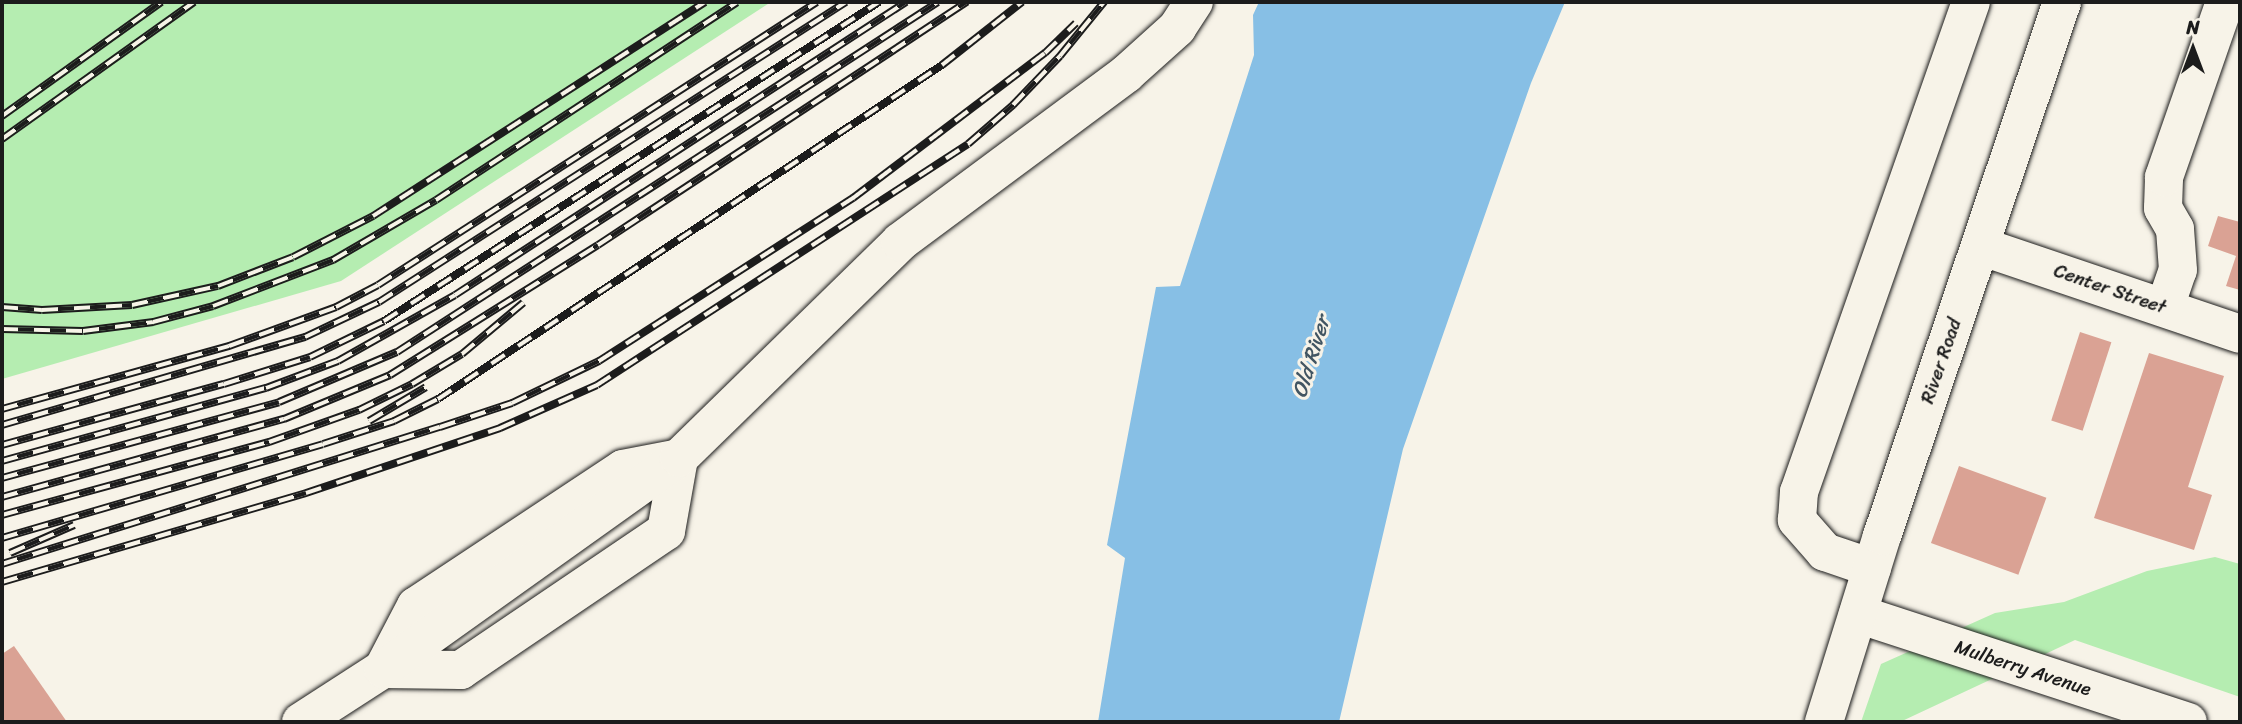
<!DOCTYPE html>
<style>
body{margin:0}
#map{position:relative;width:2242px;height:724px;overflow:hidden;background:#f7f3e8;font-family:Sriracha,sans-serif}
div>[style]{position:absolute}
.green>*{inset:0;background:#b5edb1}
.water>*{inset:0;background:#87bfe5}
.building>*{inset:0;background:#daa294;transform-origin:0 0}
.roads{filter:drop-shadow(0 0 2px #1c1c1c) drop-shadow(0 0 2px #1c1c1c)}
.minor>*{height:38px;margin:-19px;padding:0 19px;transform-origin:19px;border-radius:19px;background:#f7f3e8}
.rail>*{height:8px;margin-top:-4px;transform-origin:0;background:repeating-linear-gradient(90deg,#f7f3e8 0 16px,#1c1c1c 0 32px);box-sizing:border-box;border-block:2px solid #1c1c1c}
span{translate:-50% -50%;white-space:nowrap;text-align:center;line-height:1.15;-webkit-text-stroke:6px #f7f3e8;paint-order:stroke}
.street-label{font-size:19px;color:#1c1c1c}
.water-label{font-size:21px;color:#415562;font-style:italic}
.frame{position:absolute;inset:0;border:4px solid #1c1c1c;pointer-events:none}
.north{position:absolute;left:2158px;top:14px;width:70px;height:70px;-webkit-text-stroke:5px #f7f3e8;paint-order:stroke;rotate:0deg;font-size:19px;font-weight:700;line-height:28px;text-align:center;color:#1c1c1c}
.north::after{content:'';display:block;margin:auto;width:24px;height:32px;background:#1c1c1c;clip-path:polygon(50% 0,100% 100%,50% 72%,0 100%)}
</style>
<div id="map">
<div class="green">
<i style="clip-path:polygon(2px 2px,771px 2px,341px 281px,2px 379px)"></i>
<i style="clip-path:polygon(2215px 557px,2240px 564px,2240px 697px,2075px 640px,1900px 722px,1861px 722px,1881px 664px,1995px 613px,2064px 602px,2147px 571px)"></i>
</div>
<div class="water">
<i style="clip-path:polygon(1259px 2px,1565px 2px,1531px 83px,1403px 449px,1339px 722px,1098px 722px,1125px 558px,1107px 545px,1156px 287px,1180px 286px,1254px 55px,1253px 15px)"></i>
</div>
<div class="building">
<i style="clip-path:polygon(2218px 216px,2240px 222px,2240px 290px,2226px 286px,2236px 256px,2208px 246px)"></i>
<i style="left:2080px;top:332px;width:33px;height:93px;rotate:18deg"></i>
<i style="clip-path:polygon(2149px 353px,2224px 376px,2188px 487px,2212px 495px,2194px 550px,2094px 518px)"></i>
<i style="left:1959px;top:466px;width:93px;height:82px;rotate:20deg"></i>
<i style="clip-path:polygon(14px 646px,67px 722px,2px 722px,2px 654px)"></i>
</div>
<div class="roads">
<div class="minor">
<i style="left:1980px;top:246px;width:274px;rotate:18.7deg"></i>
<i style="left:2165px;top:307px;width:39px;rotate:-71deg"></i>
<i style="left:2178px;top:270px;width:41px;rotate:-94.2deg"></i>
<i style="left:2175px;top:229px;width:24px;rotate:-120deg"></i>
<i style="left:2163px;top:208px;width:31px;rotate:-88deg"></i>
<i style="left:2164px;top:177px;width:185px;rotate:-70.8deg"></i>
<i style="left:679px;top:458px;width:74px;rotate:100.1deg"></i>
<i style="left:666px;top:531px;width:248px;rotate:145.9deg"></i>
<i style="left:461px;top:670px;width:78px;rotate:-179.3deg"></i>
<i style="left:383px;top:669px;width:71px;rotate:-62.4deg"></i>
<i style="left:416px;top:606px;width:248px;rotate:-33.5deg"></i>
<i style="left:623px;top:469px;width:57px;rotate:-11.1deg"></i>
<i style="left:1872px;top:568px;width:50px;rotate:-161.2deg"></i>
<i style="left:1825px;top:552px;width:43px;rotate:-131.2deg"></i>
<i style="left:1797px;top:520px;width:28px;rotate:-86deg"></i>
<i style="left:1799px;top:492px;width:519px;rotate:-70.66deg"></i>
<i style="left:1858px;top:614px;width:347px;rotate:18.1deg"></i>
<i style="left:301px;top:722px;width:98px;rotate:-32.9deg"></i>
<i style="left:383px;top:669px;width:364px;rotate:-35.5deg"></i>
<i style="left:679px;top:458px;width:309px;rotate:-44.3deg"></i>
<i style="left:900px;top:242px;width:282px;rotate:-36.6deg"></i>
<i style="left:1126px;top:74px;width:69px;rotate:-42deg"></i>
<i style="left:1177px;top:28px;width:31px;rotate:-57deg"></i>
<i style="left:1824px;top:722px;width:195px;rotate:-72.7deg"></i>
<i style="left:1882px;top:536px;width:564px;rotate:-71.37deg"></i>
</div>
</div>
<div class="rail">
<i style="left:2px;top:116px;width:196px;rotate:-35.6deg"></i>
<i style="left:2px;top:139px;width:236px;rotate:-35.5deg"></i>
<i style="left:2px;top:307px;width:40px;rotate:4.3deg"></i>
<i style="left:42px;top:310px;width:90px;rotate:-3.2deg"></i>
<i style="left:132px;top:305px;width:88px;rotate:-12.5deg"></i>
<i style="left:218px;top:286px;width:80px;rotate:-21.1deg"></i>
<i style="left:293px;top:257px;width:90px;rotate:-27.1deg"></i>
<i style="left:373px;top:216px;width:395px;rotate:-32.8deg"></i>
<i style="left:2px;top:329px;width:81px;rotate:1.4deg"></i>
<i style="left:83px;top:331px;width:71px;rotate:-7.3deg"></i>
<i style="left:153px;top:322px;width:62px;rotate:-14.9deg"></i>
<i style="left:213px;top:306px;width:129px;rotate:-21deg"></i>
<i style="left:333px;top:260px;width:119px;rotate:-30.2deg"></i>
<i style="left:436px;top:200px;width:360px;rotate:-33.3deg"></i>
<i style="left:2px;top:409px;width:236px;rotate:-15.5deg"></i>
<i style="left:229px;top:346px;width:114px;rotate:-20deg"></i>
<i style="left:336px;top:307px;width:47px;rotate:-27.6deg"></i>
<i style="left:378px;top:285px;width:522px;rotate:-32.81deg"></i>
<i style="left:369px;top:421px;width:66px;rotate:-30.8deg"></i>
<i style="left:2px;top:425px;width:316px;rotate:-16.2deg"></i>
<i style="left:305px;top:337px;width:82px;rotate:-25.3deg"></i>
<i style="left:379px;top:302px;width:555px;rotate:-32.72deg"></i>
<i style="left:2px;top:445px;width:230px;rotate:-15.4deg"></i>
<i style="left:224px;top:384px;width:90px;rotate:-17.4deg"></i>
<i style="left:310px;top:357px;width:82px;rotate:-25.9deg"></i>
<i style="left:384px;top:321px;width:589px;rotate:-32.8deg"></i>
<i style="left:2px;top:461px;width:274px;rotate:-15.5deg"></i>
<i style="left:266px;top:388px;width:77px;rotate:-20.6deg"></i>
<i style="left:338px;top:361px;width:134px;rotate:-29.4deg"></i>
<i style="left:455px;top:295px;width:538px;rotate:-33.01deg"></i>
<i style="left:2px;top:478px;width:287px;rotate:-15.3deg"></i>
<i style="left:279px;top:402px;width:128px;rotate:-23deg"></i>
<i style="left:397px;top:352px;width:644px;rotate:-32.9deg"></i>
<i style="left:2px;top:497px;width:293px;rotate:-15.5deg"></i>
<i style="left:284px;top:419px;width:115px;rotate:-22.5deg"></i>
<i style="left:390px;top:375px;width:245px;rotate:-32deg"></i>
<i style="left:598px;top:245px;width:442px;rotate:-33.4deg"></i>
<i style="left:2px;top:515px;width:277px;rotate:-15.3deg"></i>
<i style="left:269px;top:442px;width:96px;rotate:-19.6deg"></i>
<i style="left:359px;top:410px;width:59px;rotate:-26.1deg"></i>
<i style="left:412px;top:384px;width:58px;rotate:-31deg"></i>
<i style="left:462px;top:354px;width:80px;rotate:-39.9deg"></i>
<i style="left:2px;top:538px;width:334px;rotate:-16.3deg"></i>
<i style="left:323px;top:444px;width:75px;rotate:-17.9deg"></i>
<i style="left:394px;top:421px;width:49px;rotate:-26.6deg"></i>
<i style="left:438px;top:399px;width:605px;rotate:-33.53deg"></i>
<i style="left:942px;top:65px;width:102px;rotate:-38.2deg"></i>
<i style="left:10px;top:553px;width:70px;rotate:-23.6deg"></i>
<i style="left:2px;top:564px;width:459px;rotate:-17.4deg"></i>
<i style="left:440px;top:427px;width:76px;rotate:-18.4deg"></i>
<i style="left:512px;top:403px;width:97px;rotate:-25.8deg"></i>
<i style="left:599px;top:361px;width:302px;rotate:-32.7deg"></i>
<i style="left:853px;top:198px;width:241px;rotate:-37.1deg"></i>
<i style="left:1045px;top:53px;width:43px;rotate:-44.1deg"></i>
<i style="left:2px;top:582px;width:317px;rotate:-16.3deg"></i>
<i style="left:306px;top:493px;width:205px;rotate:-18.5deg"></i>
<i style="left:500px;top:428px;width:106px;rotate:-23.9deg"></i>
<i style="left:597px;top:385px;width:442px;rotate:-33deg"></i>
<i style="left:968px;top:144px;width:60px;rotate:-40.9deg"></i>
<i style="left:1013px;top:105px;width:68px;rotate:-46.2deg"></i>
<i style="left:1060px;top:56px;width:70px;rotate:-50.8deg"></i>
</div>
<div class="street-label">
<span style="left:2110px;top:289px;rotate:19deg">Center Street</span>
<span style="left:1941px;top:361px;rotate:-71deg">River Road</span>
<span style="left:2023px;top:668px;rotate:18deg">Mulberry Avenue</span>
</div>
<div class="water-label">
<span style="left:1311px;top:357px;rotate:-73deg">Old River</span>
</div>
<div class="frame"></div>
<div class="north">N</div>
</div>
